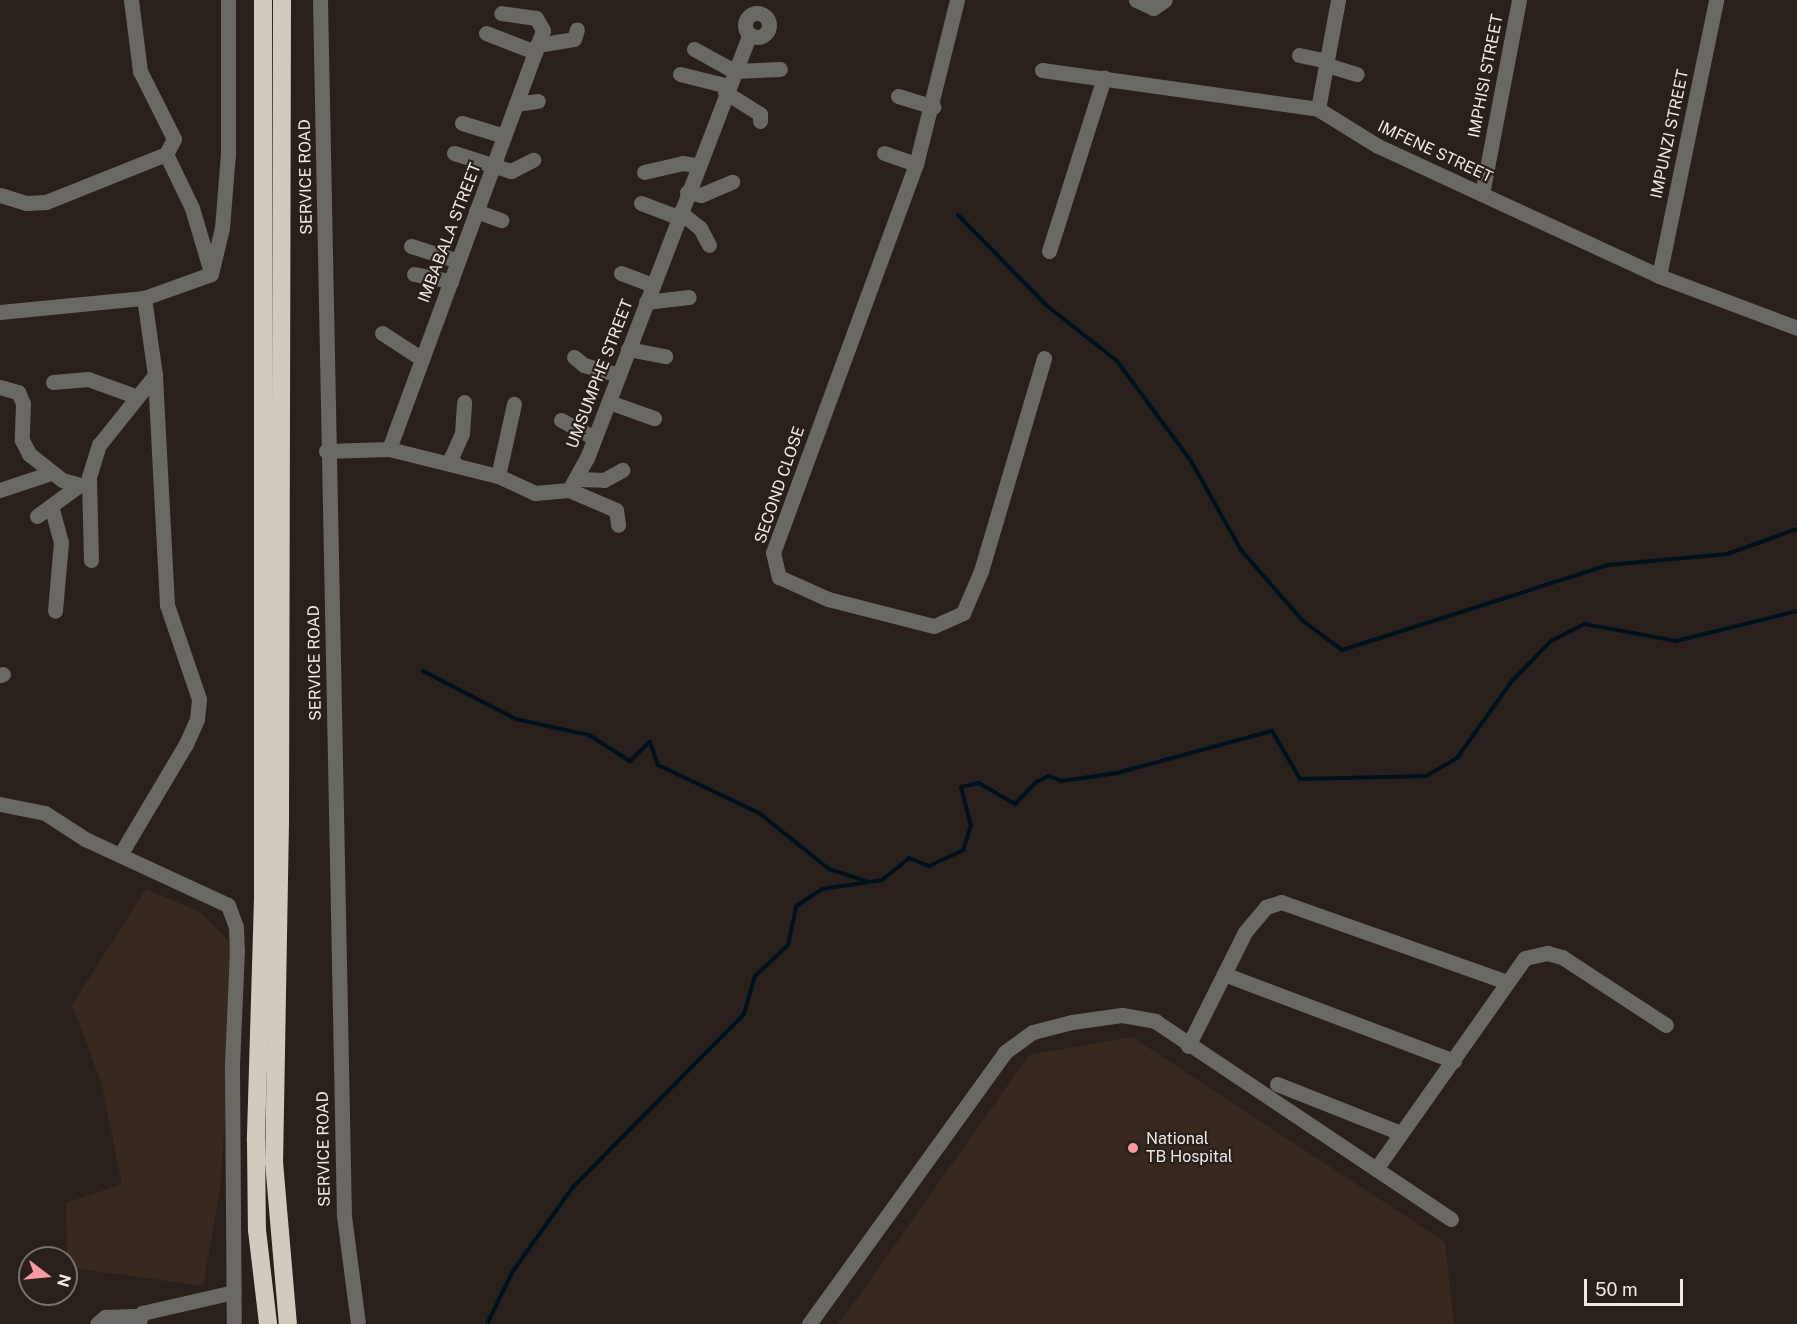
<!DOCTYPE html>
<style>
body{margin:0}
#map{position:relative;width:1797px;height:1324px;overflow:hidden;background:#29201b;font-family:"Public Sans",sans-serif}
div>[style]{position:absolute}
.built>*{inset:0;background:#372920}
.stream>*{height:4px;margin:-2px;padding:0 2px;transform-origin:2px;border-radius:2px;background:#00111e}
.minor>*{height:15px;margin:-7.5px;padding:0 7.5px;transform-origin:7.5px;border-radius:7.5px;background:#6a6863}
.minor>.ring{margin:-7.5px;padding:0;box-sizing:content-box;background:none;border:15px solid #6a6863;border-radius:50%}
.highway>*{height:18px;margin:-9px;padding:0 9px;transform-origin:9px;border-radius:9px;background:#d0cabf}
.dots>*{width:16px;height:16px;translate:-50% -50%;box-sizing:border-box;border:3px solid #29201b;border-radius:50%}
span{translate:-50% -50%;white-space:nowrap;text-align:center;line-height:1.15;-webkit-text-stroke:4.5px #29201b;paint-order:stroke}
.street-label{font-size:16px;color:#efe9e5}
.poi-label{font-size:16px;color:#efe9e5}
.left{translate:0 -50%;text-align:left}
.north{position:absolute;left:18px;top:1246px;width:60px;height:60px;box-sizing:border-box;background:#29201b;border:2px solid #78706c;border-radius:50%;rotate:106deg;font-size:16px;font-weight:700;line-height:24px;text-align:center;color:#efe9e5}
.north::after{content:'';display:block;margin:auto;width:21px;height:27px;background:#f49aa1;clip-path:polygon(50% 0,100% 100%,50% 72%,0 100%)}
.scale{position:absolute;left:1584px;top:1279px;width:99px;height:27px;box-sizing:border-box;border:3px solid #efe9e5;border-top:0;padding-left:8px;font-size:18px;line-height:21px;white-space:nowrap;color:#efe9e5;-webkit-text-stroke:4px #29201b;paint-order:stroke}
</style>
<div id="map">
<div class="built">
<i style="clip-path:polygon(146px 889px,202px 913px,237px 950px,220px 1189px,203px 1286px,67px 1267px,66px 1203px,122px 1184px,101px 1082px,72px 1005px)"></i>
<i style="clip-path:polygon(1132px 1037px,1445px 1242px,1454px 1324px,839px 1324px,1029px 1055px)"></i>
</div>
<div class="stream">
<i style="left:958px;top:215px;width:126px;rotate:45.6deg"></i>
<i style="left:1046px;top:305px;width:90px;rotate:38.3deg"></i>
<i style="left:1117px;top:361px;width:124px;rotate:53.5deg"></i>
<i style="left:1191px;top:461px;width:102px;rotate:60.7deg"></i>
<i style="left:1241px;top:550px;width:94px;rotate:48.9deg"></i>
<i style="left:1303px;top:621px;width:49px;rotate:36.6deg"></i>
<i style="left:1342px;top:650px;width:279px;rotate:-17.7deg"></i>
<i style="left:1608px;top:565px;width:120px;rotate:-5.3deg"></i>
<i style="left:1727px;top:554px;width:74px;rotate:-19.7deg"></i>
<i style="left:423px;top:671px;width:105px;rotate:27.3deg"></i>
<i style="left:516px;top:719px;width:75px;rotate:12.4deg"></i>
<i style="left:589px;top:735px;width:49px;rotate:32.4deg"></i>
<i style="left:630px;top:761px;width:28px;rotate:-44deg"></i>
<i style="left:650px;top:742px;width:24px;rotate:71deg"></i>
<i style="left:658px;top:765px;width:112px;rotate:25.4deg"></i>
<i style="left:759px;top:813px;width:90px;rotate:38.7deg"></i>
<i style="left:829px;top:869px;width:40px;rotate:18deg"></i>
<i style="left:487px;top:1324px;width:59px;rotate:-63.9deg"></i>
<i style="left:513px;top:1271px;width:103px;rotate:-54.5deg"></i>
<i style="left:573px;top:1187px;width:243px;rotate:-45.3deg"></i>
<i style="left:744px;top:1014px;width:40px;rotate:-74deg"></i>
<i style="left:755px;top:976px;width:45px;rotate:-43.2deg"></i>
<i style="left:788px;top:945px;width:40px;rotate:-78deg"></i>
<i style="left:796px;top:906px;width:31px;rotate:-33deg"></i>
<i style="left:822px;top:889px;width:61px;rotate:-8.5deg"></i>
<i style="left:882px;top:880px;width:35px;rotate:-39deg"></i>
<i style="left:909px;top:858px;width:22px;rotate:22deg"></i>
<i style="left:929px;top:866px;width:38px;rotate:-25deg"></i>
<i style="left:963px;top:850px;width:25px;rotate:-72deg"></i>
<i style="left:971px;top:826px;width:40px;rotate:-104.4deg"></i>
<i style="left:961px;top:787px;width:18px;rotate:-13deg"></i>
<i style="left:979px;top:783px;width:42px;rotate:30.3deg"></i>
<i style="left:1015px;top:804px;width:30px;rotate:-46deg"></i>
<i style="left:1036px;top:782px;width:14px;rotate:-25deg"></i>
<i style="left:1049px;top:776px;width:14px;rotate:21deg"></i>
<i style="left:1062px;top:781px;width:56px;rotate:-8.3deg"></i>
<i style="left:1117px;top:773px;width:161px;rotate:-15.2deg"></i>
<i style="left:1272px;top:731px;width:56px;rotate:59.7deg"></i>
<i style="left:1300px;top:779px;width:126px;rotate:-1.4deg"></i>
<i style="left:1426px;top:776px;width:36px;rotate:-30deg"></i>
<i style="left:1457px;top:758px;width:95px;rotate:-54.5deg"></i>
<i style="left:1512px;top:681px;width:56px;rotate:-45.7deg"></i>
<i style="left:1551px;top:641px;width:38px;rotate:-27deg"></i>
<i style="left:1585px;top:624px;width:93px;rotate:10.6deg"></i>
<i style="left:1676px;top:641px;width:125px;rotate:-13.9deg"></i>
</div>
<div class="minor">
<i style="left:131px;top:0;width:72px;rotate:82.8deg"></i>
<i style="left:140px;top:71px;width:76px;rotate:63.4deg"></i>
<i style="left:174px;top:139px;width:17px;rotate:118deg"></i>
<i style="left:166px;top:154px;width:60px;rotate:64.3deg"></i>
<i style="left:192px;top:208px;width:67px;rotate:73.5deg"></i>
<i style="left:320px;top:0;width:1216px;rotate:88.87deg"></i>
<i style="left:344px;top:1216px;width:109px;rotate:82.6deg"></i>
<i style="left:957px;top:0;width:169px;rotate:104deg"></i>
<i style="left:916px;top:164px;width:414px;rotate:110.2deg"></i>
<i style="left:773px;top:552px;width:26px;rotate:77deg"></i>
<i style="left:779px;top:577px;width:54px;rotate:24.2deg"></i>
<i style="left:828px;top:599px;width:109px;rotate:14.3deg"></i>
<i style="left:934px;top:626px;width:32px;rotate:-24deg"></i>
<i style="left:963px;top:613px;width:46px;rotate:-66.8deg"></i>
<i style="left:981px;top:571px;width:222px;rotate:-73.5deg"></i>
<i style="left:1136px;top:0;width:19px;rotate:25deg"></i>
<i style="left:1153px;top:8px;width:14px;rotate:-34deg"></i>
<i class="ring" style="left:745px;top:13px;width:9px;height:9px"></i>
<i style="left:486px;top:33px;width:53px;rotate:21.2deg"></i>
<i style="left:537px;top:45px;width:37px;rotate:-9deg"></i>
<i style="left:574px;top:39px;width:10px;rotate:-73deg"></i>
<i style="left:694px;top:49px;width:46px;rotate:28.8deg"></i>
<i style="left:734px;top:71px;width:46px;rotate:-2.5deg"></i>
<i style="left:1299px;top:55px;width:29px;rotate:12deg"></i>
<i style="left:1327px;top:65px;width:31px;rotate:17deg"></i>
<i style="left:1042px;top:70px;width:279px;rotate:8deg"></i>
<i style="left:1318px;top:109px;width:70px;rotate:31.7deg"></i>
<i style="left:1378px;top:146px;width:310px;rotate:24.8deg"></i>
<i style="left:1659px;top:276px;width:147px;rotate:20.6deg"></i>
<i style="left:680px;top:74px;width:49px;rotate:14deg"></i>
<i style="left:725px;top:92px;width:41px;rotate:32.2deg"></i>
<i style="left:760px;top:114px;width:7px;rotate:90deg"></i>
<i style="left:898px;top:96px;width:37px;rotate:17deg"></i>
<i style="left:516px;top:104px;width:22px;rotate:-8deg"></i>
<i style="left:1318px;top:109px;width:111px;rotate:-79.6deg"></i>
<i style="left:462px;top:123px;width:44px;rotate:17.2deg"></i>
<i style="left:454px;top:153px;width:60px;rotate:17.5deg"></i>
<i style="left:511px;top:171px;width:25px;rotate:-27deg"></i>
<i style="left:884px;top:153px;width:34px;rotate:19deg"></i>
<i style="left:644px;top:172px;width:39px;rotate:-13deg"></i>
<i style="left:682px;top:163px;width:15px;rotate:8deg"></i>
<i style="left:687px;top:192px;width:14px;rotate:12deg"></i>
<i style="left:701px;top:195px;width:34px;rotate:-23deg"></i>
<i style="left:1482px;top:194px;width:197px;rotate:-79.2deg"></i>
<i style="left:0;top:195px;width:27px;rotate:17deg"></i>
<i style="left:26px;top:203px;width:20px;rotate:-3deg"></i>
<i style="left:46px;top:202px;width:129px;rotate:-21.8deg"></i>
<i style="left:641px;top:203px;width:40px;rotate:21deg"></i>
<i style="left:476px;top:211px;width:27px;rotate:20deg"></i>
<i style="left:680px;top:212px;width:26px;rotate:39deg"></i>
<i style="left:700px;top:228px;width:19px;rotate:62deg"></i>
<i style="left:411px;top:246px;width:49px;rotate:17.7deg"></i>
<i style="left:1049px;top:251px;width:182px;rotate:-72.4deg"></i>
<i style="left:621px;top:273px;width:33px;rotate:21deg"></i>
<i style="left:414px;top:274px;width:38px;rotate:11deg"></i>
<i style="left:1659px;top:276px;width:282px;rotate:-78.3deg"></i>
<i style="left:646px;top:302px;width:43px;rotate:-6.6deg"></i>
<i style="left:0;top:312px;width:145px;rotate:-5.6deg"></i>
<i style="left:144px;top:298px;width:71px;rotate:-19.7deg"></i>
<i style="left:211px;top:274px;width:47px;rotate:-76.6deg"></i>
<i style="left:222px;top:228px;width:74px;rotate:-85.4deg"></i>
<i style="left:228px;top:154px;width:154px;rotate:-90deg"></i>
<i style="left:382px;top:333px;width:48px;rotate:33deg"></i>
<i style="left:628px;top:349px;width:38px;rotate:11deg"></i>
<i style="left:574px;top:357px;width:13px;rotate:39deg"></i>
<i style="left:584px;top:365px;width:36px;rotate:16deg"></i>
<i style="left:53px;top:382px;width:35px;rotate:-5deg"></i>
<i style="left:88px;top:379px;width:50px;rotate:19.9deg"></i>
<i style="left:0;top:387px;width:19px;rotate:16deg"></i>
<i style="left:18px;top:392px;width:12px;rotate:66deg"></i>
<i style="left:23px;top:403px;width:37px;rotate:92deg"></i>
<i style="left:22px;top:440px;width:16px;rotate:63deg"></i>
<i style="left:29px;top:454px;width:42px;rotate:38.2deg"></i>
<i style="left:62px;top:480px;width:28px;rotate:15deg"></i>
<i style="left:609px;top:402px;width:48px;rotate:19.6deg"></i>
<i style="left:561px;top:420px;width:38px;rotate:28deg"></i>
<i style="left:389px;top:449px;width:446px;rotate:-69.8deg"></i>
<i style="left:543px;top:30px;width:14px;rotate:-120deg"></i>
<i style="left:536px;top:18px;width:35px;rotate:-172deg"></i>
<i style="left:326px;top:451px;width:63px;rotate:-1.8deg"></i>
<i style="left:389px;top:449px;width:112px;rotate:13.9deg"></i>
<i style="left:498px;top:476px;width:41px;rotate:24.7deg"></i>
<i style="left:535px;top:493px;width:34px;rotate:-5deg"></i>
<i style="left:569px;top:490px;width:37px;rotate:-61deg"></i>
<i style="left:587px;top:458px;width:454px;rotate:-69deg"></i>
<i style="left:456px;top:465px;width:9px;rotate:-126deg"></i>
<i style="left:451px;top:458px;width:27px;rotate:-66deg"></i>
<i style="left:462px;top:433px;width:31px;rotate:-86deg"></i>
<i style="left:498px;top:476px;width:74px;rotate:-77.5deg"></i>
<i style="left:579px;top:479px;width:25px;rotate:2deg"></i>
<i style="left:604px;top:480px;width:21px;rotate:-29deg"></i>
<i style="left:0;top:490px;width:54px;rotate:-18.4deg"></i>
<i style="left:569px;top:490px;width:51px;rotate:23.1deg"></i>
<i style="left:616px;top:510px;width:15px;rotate:82deg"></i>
<i style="left:52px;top:509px;width:34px;rotate:75deg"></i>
<i style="left:61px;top:542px;width:69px;rotate:95deg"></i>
<i style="left:37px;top:516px;width:51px;rotate:-36.2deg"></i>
<i style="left:91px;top:560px;width:83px;rotate:-91.4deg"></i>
<i style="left:89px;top:477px;width:34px;rotate:-73deg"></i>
<i style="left:99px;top:445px;width:90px;rotate:-51.3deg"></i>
<i style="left:0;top:675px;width:3px;rotate:-18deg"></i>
<i style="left:0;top:804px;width:46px;rotate:11.3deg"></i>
<i style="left:45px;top:813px;width:48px;rotate:33deg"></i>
<i style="left:85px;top:839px;width:157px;rotate:24.8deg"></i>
<i style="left:228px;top:905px;width:23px;rotate:70deg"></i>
<i style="left:236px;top:927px;width:23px;rotate:88deg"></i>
<i style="left:237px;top:950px;width:116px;rotate:92.5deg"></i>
<i style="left:232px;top:1066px;width:258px;rotate:89.6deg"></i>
<i style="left:120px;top:855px;width:129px;rotate:-59.3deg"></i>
<i style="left:186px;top:744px;width:27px;rotate:-66deg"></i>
<i style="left:197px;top:719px;width:20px;rotate:-84deg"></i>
<i style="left:199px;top:699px;width:99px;rotate:-108.8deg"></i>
<i style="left:167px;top:605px;width:230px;rotate:-93deg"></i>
<i style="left:155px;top:375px;width:78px;rotate:-98.1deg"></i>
<i style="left:1224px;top:974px;width:246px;rotate:20.7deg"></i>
<i style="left:1188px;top:1046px;width:127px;rotate:-63.4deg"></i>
<i style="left:1245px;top:932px;width:33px;rotate:-50deg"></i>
<i style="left:1266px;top:907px;width:16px;rotate:-18deg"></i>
<i style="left:1281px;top:902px;width:237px;rotate:19.5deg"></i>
<i style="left:1277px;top:1084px;width:133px;rotate:21.6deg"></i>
<i style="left:1376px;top:1169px;width:258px;rotate:-54.8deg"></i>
<i style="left:1525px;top:958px;width:23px;rotate:-13deg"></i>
<i style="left:1547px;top:953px;width:16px;rotate:15deg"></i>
<i style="left:1562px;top:957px;width:124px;rotate:33.2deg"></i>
<i style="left:97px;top:1324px;width:11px;rotate:-41deg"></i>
<i style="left:105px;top:1317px;width:36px;rotate:-2deg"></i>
<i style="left:138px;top:1324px;width:12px;rotate:-70deg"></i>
<i style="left:142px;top:1313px;width:94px;rotate:-12.9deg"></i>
<i style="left:809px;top:1324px;width:335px;rotate:-54.2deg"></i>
<i style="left:1005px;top:1052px;width:34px;rotate:-36deg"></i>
<i style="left:1033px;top:1032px;width:40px;rotate:-14.4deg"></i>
<i style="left:1072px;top:1022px;width:50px;rotate:-8deg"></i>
<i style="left:1122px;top:1015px;width:34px;rotate:10deg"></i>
<i style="left:1155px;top:1021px;width:356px;rotate:33.8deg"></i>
</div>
<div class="highway">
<i style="left:263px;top:0;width:899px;rotate:90deg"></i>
<i style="left:263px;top:899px;width:242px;rotate:91.7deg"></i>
<i style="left:256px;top:1141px;width:89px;rotate:89.4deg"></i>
<i style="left:257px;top:1230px;width:95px;rotate:83.3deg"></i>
<i style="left:282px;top:0;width:822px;rotate:90.14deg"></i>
<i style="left:280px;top:822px;width:340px;rotate:91deg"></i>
<i style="left:274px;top:1162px;width:163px;rotate:85.1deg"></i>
</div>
<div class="dots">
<i style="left:1133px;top:1148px;background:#f49aa1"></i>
</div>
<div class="street-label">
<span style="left:1486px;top:76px;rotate:-79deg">IMPHISI STREET</span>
<span style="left:1670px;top:134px;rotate:-78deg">IMPUNZI STREET</span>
<span style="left:1435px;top:152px;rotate:25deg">IMFENE STREET</span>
<span style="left:306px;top:177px;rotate:-91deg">SERVICE ROAD</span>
<span style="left:450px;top:233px;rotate:-69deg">IMBABALA STREET</span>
<span style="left:600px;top:374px;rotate:-69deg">UMSUMPHE STREET</span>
<span style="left:780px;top:485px;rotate:-71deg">SECOND CLOSE</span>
<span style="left:315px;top:663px;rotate:-91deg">SERVICE ROAD</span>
<span style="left:324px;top:1149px;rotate:-91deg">SERVICE ROAD</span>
</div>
<div class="poi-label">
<span class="left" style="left:1146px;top:1148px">National<br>TB Hospital</span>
</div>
<div class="north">N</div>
<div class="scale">50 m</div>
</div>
